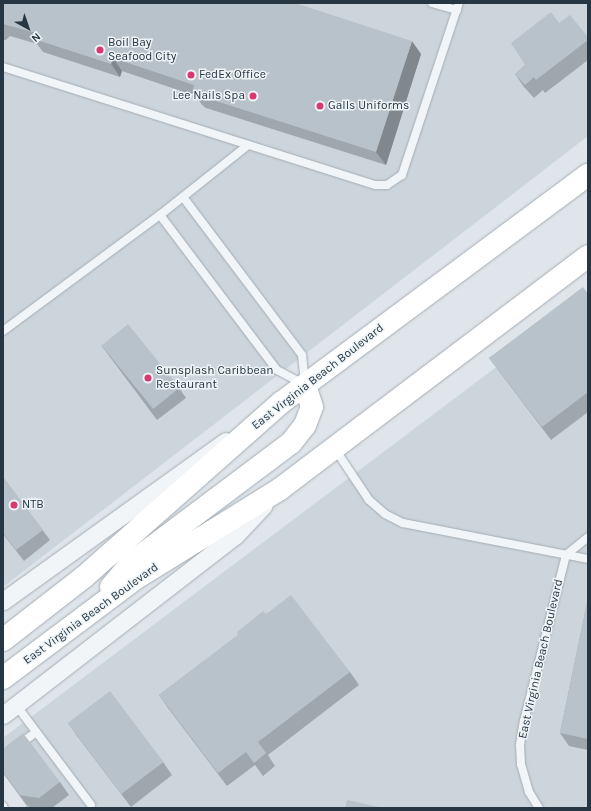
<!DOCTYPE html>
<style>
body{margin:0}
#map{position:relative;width:591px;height:811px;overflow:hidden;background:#dfe5ea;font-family:Karla,sans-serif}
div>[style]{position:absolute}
.built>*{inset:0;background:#cdd5dc}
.roads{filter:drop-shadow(0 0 1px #a4adb4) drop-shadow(0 0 1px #a4adb4)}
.service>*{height:8px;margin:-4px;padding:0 4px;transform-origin:4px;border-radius:4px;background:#f2f5f7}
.minor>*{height:17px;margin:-8.5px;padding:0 8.5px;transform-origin:8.5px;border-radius:8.5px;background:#f2f5f7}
.primary>*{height:22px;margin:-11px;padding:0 11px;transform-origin:11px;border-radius:11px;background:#fff}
.wall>*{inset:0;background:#9ea7ae}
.shaded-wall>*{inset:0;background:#81888d}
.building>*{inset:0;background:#b8c2ca;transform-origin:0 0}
.dots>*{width:11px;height:11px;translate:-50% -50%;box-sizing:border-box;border:2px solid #eef4f7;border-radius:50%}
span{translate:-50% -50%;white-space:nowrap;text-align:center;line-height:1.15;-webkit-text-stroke:3px #eef4f7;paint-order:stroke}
.poi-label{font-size:12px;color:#263642}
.left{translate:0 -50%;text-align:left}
.right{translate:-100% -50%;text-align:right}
.street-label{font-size:12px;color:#263642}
.frame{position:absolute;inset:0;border:4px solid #263642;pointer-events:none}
.north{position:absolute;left:8px;top:8px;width:40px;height:40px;-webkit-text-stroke:3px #eef4f7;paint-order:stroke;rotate:140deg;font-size:11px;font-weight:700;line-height:16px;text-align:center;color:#263642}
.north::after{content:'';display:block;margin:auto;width:14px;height:18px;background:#263642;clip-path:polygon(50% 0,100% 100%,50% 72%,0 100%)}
</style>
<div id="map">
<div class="built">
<i style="clip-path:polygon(3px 3px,588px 3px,588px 136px,3px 587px)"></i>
<i style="clip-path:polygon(588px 298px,588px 808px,35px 808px,3px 768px,3px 738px)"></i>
</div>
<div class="roads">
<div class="service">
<i style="left:432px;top:3px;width:26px;rotate:16deg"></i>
<i style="left:3px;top:67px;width:391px;rotate:17.6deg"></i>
<i style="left:376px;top:185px;width:11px"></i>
<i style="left:387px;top:185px;width:18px;rotate:-34deg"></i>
<i style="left:402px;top:175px;width:181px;rotate:-71.7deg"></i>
<i style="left:183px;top:197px;width:198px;rotate:53deg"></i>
<i style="left:302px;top:355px;width:27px;rotate:84deg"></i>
<i style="left:160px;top:215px;width:194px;rotate:53deg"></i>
<i style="left:277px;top:370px;width:30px;rotate:28deg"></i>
<i style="left:3px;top:331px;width:195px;rotate:-36.5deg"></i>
<i style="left:160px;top:215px;width:112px;rotate:-38.5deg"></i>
<i style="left:335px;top:449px;width:61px;rotate:56.3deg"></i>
<i style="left:369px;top:500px;width:21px;rotate:41deg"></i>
<i style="left:385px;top:514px;width:20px;rotate:27deg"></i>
<i style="left:403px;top:523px;width:188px;rotate:11deg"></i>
<i style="left:566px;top:555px;width:28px;rotate:-39deg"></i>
<i style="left:16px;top:705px;width:125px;rotate:53.1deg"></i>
<i style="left:3px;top:757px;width:41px;rotate:-37.1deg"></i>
<i style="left:3px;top:806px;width:2px;rotate:63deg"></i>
<i style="left:539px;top:808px;width:19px;rotate:-122deg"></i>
<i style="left:529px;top:792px;width:29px;rotate:-106deg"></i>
<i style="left:521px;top:764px;width:19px;rotate:-93deg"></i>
<i style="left:520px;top:745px;width:24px;rotate:-81deg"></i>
<i style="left:524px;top:721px;width:171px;rotate:-75.8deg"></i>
</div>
<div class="minor">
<i style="left:3px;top:601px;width:274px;rotate:-35.7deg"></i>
<i style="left:3px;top:715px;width:293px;rotate:-37.7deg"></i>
<i style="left:235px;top:536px;width:42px;rotate:-46.9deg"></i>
</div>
<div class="primary">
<i style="left:111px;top:587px;width:31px;rotate:-50deg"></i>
<i style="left:131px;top:563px;width:200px;rotate:-36.9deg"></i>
<i style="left:291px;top:443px;width:23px;rotate:-52deg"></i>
<i style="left:305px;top:425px;width:19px;rotate:-69deg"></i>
<i style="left:312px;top:407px;width:23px;rotate:-108deg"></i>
<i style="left:3px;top:640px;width:103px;rotate:-37.9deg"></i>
<i style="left:84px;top:577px;width:264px;rotate:-41.5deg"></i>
<i style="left:282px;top:402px;width:381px;rotate:-36.6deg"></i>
<i style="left:3px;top:678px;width:165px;rotate:-36.9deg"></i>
<i style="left:135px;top:579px;width:171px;rotate:-31.8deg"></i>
<i style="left:280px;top:489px;width:386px;rotate:-37.1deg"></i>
</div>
</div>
<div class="wall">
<i style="clip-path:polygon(3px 3px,421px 54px,386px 165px,206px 108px,202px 105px,196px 96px,122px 71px,120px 77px,43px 52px,37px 44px,10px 36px,6px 40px,3px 40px)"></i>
<i style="clip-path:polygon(559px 23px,588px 37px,588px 60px,545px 93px,543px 90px,534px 98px,524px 87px,515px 74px,525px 65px)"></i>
<i style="clip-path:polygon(588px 294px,588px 412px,551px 440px,489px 358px)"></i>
<i style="clip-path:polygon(101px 345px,179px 388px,186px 398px,157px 420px)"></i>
<i style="clip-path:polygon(3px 477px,50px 540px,24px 561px,3px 534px)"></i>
<i style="clip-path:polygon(588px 598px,588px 750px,569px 746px,560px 733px)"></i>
<i style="clip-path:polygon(266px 614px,350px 672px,359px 685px,268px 755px,275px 766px,263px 776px,255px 765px,227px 786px,168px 708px,159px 695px)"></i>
<i style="clip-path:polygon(68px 723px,163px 762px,172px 775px,131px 807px,77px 736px)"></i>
<i style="clip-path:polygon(3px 749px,60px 782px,69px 795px,52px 808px,25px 808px,27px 806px,3px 773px)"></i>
</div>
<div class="shaded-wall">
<i style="clip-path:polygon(412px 41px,421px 54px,386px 165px,376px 152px)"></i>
<i style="clip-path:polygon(113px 58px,122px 71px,120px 77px,111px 64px)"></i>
</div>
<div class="building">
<i style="clip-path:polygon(3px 3px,295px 3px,412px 41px,376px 152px,197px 95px,193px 92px,194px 85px,113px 58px,111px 64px,34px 39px,36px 33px,3px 24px)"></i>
<i style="clip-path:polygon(551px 12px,559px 23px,570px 15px,588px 37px,588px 40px,536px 80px,534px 77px,525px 85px,515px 74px,525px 65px,511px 43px)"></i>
<i style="clip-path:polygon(583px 287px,588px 294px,588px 392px,542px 427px,489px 358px)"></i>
<i style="left:128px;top:324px;width:82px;height:34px;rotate:51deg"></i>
<i style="clip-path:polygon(3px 477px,43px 530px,16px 550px,3px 533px)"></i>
<i style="clip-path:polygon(291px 595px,350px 672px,258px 742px,266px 753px,254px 763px,246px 752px,218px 773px,159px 695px,238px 635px,237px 632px,263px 611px,266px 614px)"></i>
<i style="clip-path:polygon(588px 598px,588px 739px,560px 733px)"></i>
<i style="left:110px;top:691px;width:89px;height:53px;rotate:53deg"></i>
<i style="clip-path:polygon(23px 733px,60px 782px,39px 798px,20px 795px,3px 772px,3px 749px)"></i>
<i style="clip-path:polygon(347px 800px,384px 808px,345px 808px)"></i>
<i style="clip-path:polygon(28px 805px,30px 808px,25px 808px)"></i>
</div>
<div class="dots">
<i style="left:100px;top:50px;background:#da3871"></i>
<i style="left:191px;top:75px;background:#da3871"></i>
<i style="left:253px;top:96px;background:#da3871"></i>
<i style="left:320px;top:106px;background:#da3871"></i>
<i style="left:148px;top:378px;background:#da3871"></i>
<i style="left:14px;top:505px;background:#da3871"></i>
</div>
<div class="poi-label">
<span class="left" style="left:108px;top:50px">Boil Bay<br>Seafood City</span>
<span class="left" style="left:199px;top:75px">FedEx Office</span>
<span class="right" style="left:245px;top:96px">Lee Nails Spa</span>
<span class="left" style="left:328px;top:106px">Galls Uniforms</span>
<span class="left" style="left:156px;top:378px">Sunsplash Caribbean<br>Restaurant</span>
<span class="left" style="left:22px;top:505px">NTB</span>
</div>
<div class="street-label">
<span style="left:318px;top:377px;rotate:-38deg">East Virginia Beach Boulevard</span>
<span style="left:91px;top:614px;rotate:-36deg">East Virginia Beach Boulevard</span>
<span style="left:541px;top:659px;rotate:-77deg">East Virginia Beach Boulevard</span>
</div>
<div class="frame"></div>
<div class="north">N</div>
</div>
